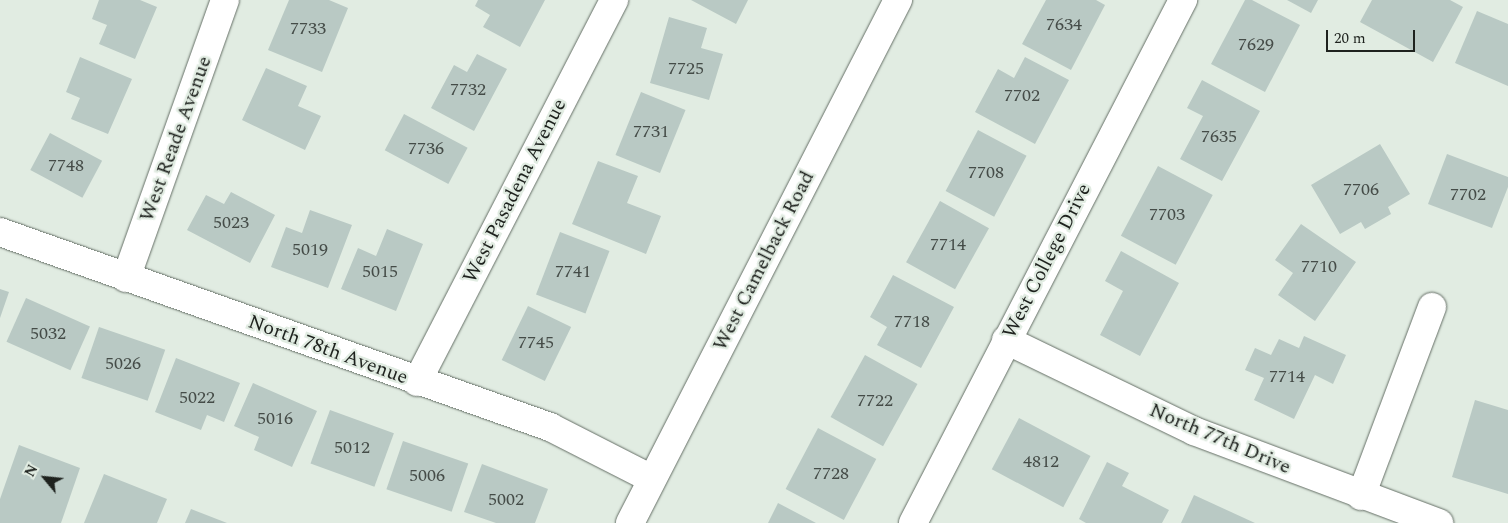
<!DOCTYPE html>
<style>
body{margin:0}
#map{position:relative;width:1508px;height:523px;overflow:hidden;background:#e1ece2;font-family:Spectral,serif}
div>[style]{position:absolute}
.building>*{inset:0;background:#b9c9c4;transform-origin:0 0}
.roads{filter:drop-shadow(0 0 1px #656f66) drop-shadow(0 0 1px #656f66)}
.street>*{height:28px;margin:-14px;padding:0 14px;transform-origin:14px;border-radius:14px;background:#fff}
.primary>*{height:28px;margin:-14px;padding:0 14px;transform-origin:14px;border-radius:14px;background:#fff}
span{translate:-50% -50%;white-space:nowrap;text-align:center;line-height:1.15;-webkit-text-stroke:4.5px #e1ece2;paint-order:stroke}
.number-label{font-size:18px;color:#454c48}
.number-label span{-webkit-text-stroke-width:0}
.street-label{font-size:20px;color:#1e221e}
.north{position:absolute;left:20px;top:453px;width:50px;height:50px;-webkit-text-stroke:4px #e1ece2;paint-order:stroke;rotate:298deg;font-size:14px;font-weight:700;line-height:20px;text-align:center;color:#1e221e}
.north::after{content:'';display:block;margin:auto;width:18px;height:22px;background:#1e221e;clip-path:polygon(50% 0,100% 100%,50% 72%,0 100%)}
.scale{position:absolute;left:1326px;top:30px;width:89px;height:22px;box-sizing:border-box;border:2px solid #1e221e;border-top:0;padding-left:6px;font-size:15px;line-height:18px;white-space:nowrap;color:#1e221e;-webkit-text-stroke:4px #e1ece2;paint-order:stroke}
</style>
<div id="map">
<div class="building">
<i style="clip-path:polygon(99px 0,140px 0,157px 7px,135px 59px,99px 44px,107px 25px,92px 19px)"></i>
<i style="clip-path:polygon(289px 0,329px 0,348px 8px,322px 72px,268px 50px)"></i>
<i style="clip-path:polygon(478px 0,545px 0,520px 47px,483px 27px,490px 15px,475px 6px)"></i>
<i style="clip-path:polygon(691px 0,748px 0,736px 24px)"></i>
<i style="clip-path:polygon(1046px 0,1096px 0,1105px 5px,1071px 70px,1022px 44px)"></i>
<i style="clip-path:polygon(1245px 0,1252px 0,1300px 25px,1265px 92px,1211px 64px)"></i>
<i style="clip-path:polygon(1287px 0,1318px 0,1311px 13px)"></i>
<i style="clip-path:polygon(1372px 0,1450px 0,1463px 7px,1433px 62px,1360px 22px)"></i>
<i style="clip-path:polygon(1477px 11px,1508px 24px,1508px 86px,1455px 63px)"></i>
<i style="clip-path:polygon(669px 17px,707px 28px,701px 48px,723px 54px,709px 100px,650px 83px)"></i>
<i style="clip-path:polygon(477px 54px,507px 69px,474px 131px,431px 108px,454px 65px,467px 72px)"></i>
<i style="clip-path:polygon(80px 57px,132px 79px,108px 134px,71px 119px,80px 98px,66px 92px)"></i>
<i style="clip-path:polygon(1025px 57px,1069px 80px,1035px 144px,975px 112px,998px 69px,1014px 78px)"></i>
<i style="clip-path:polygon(266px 68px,307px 86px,298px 106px,321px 116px,305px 150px,242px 120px)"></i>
<i style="clip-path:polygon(1202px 80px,1260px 111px,1222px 181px,1180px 159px,1203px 116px,1187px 108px)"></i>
<i style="left:641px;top:92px;width:48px;height:68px;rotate:22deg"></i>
<i style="left:404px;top:114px;width:72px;height:41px;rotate:28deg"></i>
<i style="left:978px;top:130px;width:55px;height:69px;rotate:28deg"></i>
<i style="left:50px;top:133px;width:59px;height:42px;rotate:28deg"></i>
<i style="clip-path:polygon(1380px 144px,1410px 194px,1388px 207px,1391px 214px,1365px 229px,1361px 222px,1340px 234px,1311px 185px)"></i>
<i style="clip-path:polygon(1447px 154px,1508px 177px,1508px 187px,1492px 228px,1428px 204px)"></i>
<i style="clip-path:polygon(598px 161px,638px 176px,627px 203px,661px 216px,646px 254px,572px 224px)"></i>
<i style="left:1158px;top:166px;width:62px;height:79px;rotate:28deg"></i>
<i style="clip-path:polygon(231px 192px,275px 215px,250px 263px,187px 230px,206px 195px,224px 204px)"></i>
<i style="left:940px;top:201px;width:56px;height:70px;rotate:29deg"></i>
<i style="clip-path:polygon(310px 210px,352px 225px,328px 288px,271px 267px,286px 227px,302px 233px)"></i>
<i style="clip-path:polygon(1301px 224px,1356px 262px,1315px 321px,1278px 295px,1293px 273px,1275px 260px)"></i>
<i style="clip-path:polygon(387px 229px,423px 244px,396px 311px,341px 289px,358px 248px,376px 256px)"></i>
<i style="left:560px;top:232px;width:53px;height:67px;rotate:21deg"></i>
<i style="clip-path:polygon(1121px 251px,1179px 283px,1140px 356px,1100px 335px,1123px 291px,1105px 281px)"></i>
<i style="clip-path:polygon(893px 275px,954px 307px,921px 368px,877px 345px,887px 327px,870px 317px)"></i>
<i style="clip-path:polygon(0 289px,9px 292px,0 318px)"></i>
<i style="left:26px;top:298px;width:70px;height:48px;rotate:24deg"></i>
<i style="left:528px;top:306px;width:48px;height:60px;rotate:26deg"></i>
<i style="left:99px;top:327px;width:70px;height:54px;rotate:19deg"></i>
<i style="clip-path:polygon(1304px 336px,1346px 355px,1333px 384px,1315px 375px,1294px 419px,1254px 400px,1264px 378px,1245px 370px,1255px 348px,1271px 355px,1279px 339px,1299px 348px)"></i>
<i style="left:865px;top:355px;width:60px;height:71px;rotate:29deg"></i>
<i style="clip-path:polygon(176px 358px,240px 383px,224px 422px,207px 415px,201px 430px,155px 412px)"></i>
<i style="clip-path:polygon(253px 383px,317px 411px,292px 467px,254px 450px,259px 437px,234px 426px)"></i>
<i style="clip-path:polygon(1475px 400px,1508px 410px,1508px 494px,1452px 477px)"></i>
<i style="left:330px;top:410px;width:68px;height:57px;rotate:20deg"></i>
<i style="left:1019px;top:418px;width:81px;height:58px;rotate:28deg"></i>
<i style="left:818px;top:428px;width:66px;height:69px;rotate:28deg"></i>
<i style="left:403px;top:441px;width:69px;height:51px;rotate:19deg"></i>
<i style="clip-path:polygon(19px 445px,80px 468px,61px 523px,0 523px,0 499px)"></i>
<i style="clip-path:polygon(1107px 462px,1129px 473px,1122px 486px,1169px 510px,1162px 523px,1086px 523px,1079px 519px)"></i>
<i style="clip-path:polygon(482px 464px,548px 489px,535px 523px,496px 523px,464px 512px)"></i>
<i style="clip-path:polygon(104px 474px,167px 499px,157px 523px,84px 523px)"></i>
<i style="clip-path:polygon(1194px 495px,1255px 523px,1181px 523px)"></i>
<i style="clip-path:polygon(778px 503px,816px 523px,768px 523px)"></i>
<i style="clip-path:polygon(191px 509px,227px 523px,185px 523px)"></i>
</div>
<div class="roads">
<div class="street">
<i style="left:0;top:232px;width:584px;rotate:19.52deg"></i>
<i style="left:550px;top:427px;width:114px;rotate:27deg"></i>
<i style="left:126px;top:278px;width:295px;rotate:-70.4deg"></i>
<i style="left:1006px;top:340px;width:209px;rotate:25.8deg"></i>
<i style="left:1194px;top:431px;width:262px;rotate:20.6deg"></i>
<i style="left:417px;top:382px;width:430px;rotate:-62.7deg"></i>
<i style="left:1361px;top:496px;width:202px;rotate:-69.4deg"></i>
<i style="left:913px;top:523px;width:589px;rotate:-62.69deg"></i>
</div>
<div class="primary">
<i style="left:630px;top:523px;width:588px;rotate:-62.87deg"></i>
</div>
</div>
<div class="number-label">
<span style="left:1064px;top:25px">7634</span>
<span style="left:308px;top:29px">7733</span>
<span style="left:1256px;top:45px">7629</span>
<span style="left:686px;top:69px">7725</span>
<span style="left:468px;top:90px">7732</span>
<span style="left:1022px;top:96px">7702</span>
<span style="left:651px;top:132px">7731</span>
<span style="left:1219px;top:137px">7635</span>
<span style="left:426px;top:149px">7736</span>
<span style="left:66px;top:166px">7748</span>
<span style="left:986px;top:173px">7708</span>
<span style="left:1361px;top:190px">7706</span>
<span style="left:1468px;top:195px">7702</span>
<span style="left:1167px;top:215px">7703</span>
<span style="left:231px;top:223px">5023</span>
<span style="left:948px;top:245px">7714</span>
<span style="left:310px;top:250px">5019</span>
<span style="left:1319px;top:267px">7710</span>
<span style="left:380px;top:272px">5015</span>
<span style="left:573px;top:272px">7741</span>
<span style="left:912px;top:322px">7718</span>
<span style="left:48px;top:334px">5032</span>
<span style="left:536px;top:343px">7745</span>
<span style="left:123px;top:364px">5026</span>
<span style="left:1287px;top:377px">7714</span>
<span style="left:197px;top:398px">5022</span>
<span style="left:875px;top:401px">7722</span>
<span style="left:275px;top:419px">5016</span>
<span style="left:352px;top:448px">5012</span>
<span style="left:1041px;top:462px">4812</span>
<span style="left:831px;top:474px">7728</span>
<span style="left:427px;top:476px">5006</span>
<span style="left:506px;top:500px">5002</span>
</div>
<div class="street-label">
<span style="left:176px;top:139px;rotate:-70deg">West Reade Avenue</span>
<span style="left:515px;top:191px;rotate:-63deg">West Pasadena Avenue</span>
<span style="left:764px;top:261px;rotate:-63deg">West Camelback Road</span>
<span style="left:1047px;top:261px;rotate:-63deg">West College Drive</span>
<span style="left:328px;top:350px;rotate:20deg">North 78th Avenue</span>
<span style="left:1220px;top:439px;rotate:23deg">North 77th Drive</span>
</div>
<div class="north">N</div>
<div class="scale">20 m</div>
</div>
